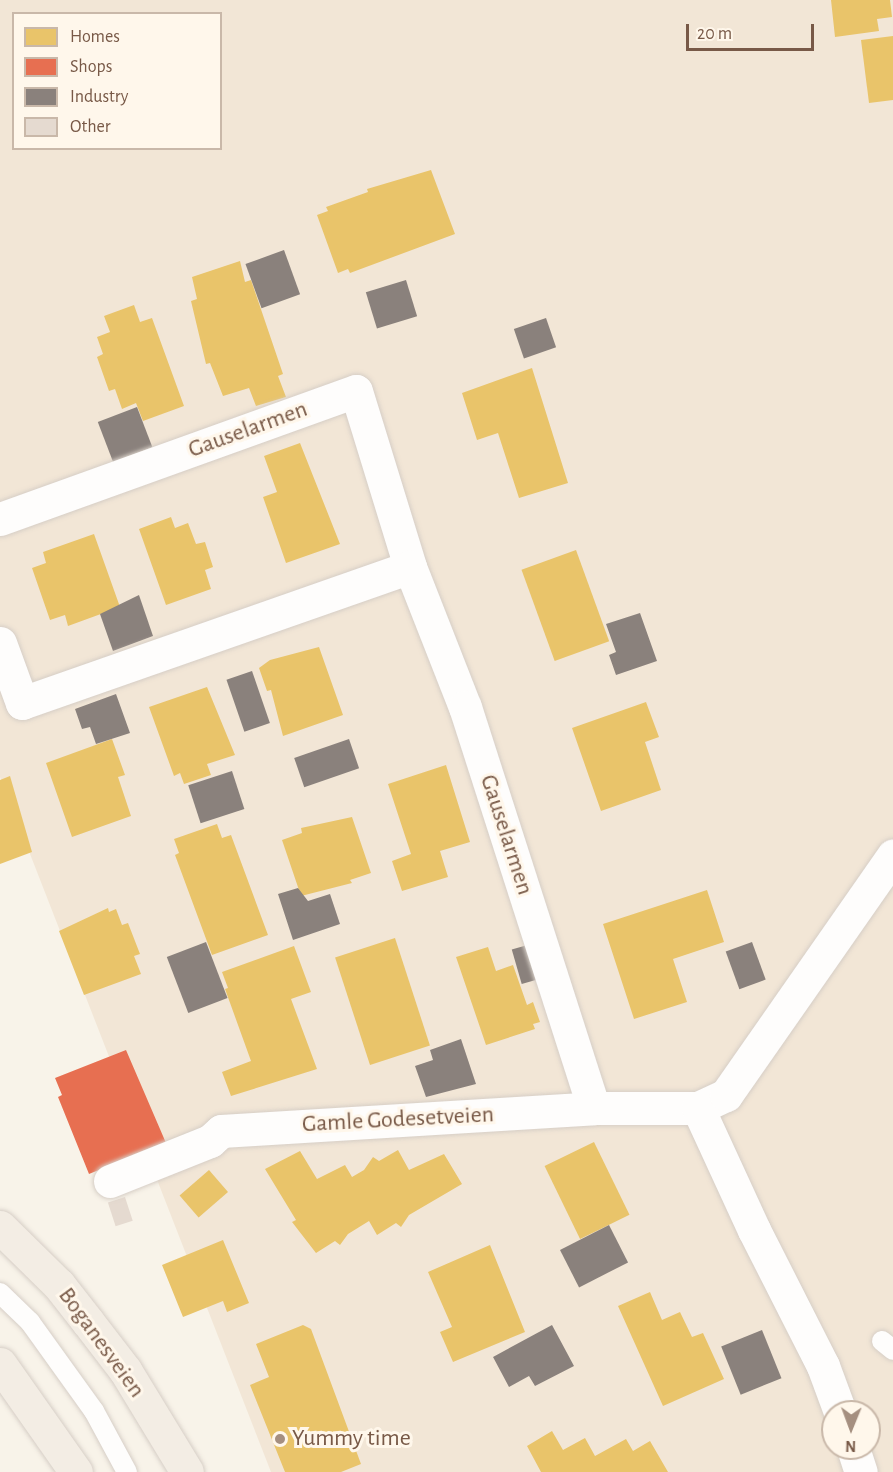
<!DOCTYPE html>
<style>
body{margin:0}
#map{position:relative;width:893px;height:1472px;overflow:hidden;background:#f8f3e9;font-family:"Alegreya Sans",sans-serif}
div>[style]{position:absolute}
.residential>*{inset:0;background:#f2e6d6}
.homes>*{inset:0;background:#e9c46a;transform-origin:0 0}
.shops>*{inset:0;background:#e76f51}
.industry>*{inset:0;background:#8a817c;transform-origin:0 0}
.building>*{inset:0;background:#e5dad0;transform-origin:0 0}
.roads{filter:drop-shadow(0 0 2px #d6cec6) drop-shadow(0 0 2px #d6cec6)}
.service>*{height:20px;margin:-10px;padding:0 10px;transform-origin:10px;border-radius:10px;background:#fefdfc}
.minor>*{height:33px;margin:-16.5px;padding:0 16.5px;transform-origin:16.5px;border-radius:16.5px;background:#fefdfc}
.primary>*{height:33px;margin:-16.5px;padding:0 16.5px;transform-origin:16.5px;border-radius:16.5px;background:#f3ede4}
.dots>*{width:16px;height:16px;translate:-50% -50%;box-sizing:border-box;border:3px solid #fff7eb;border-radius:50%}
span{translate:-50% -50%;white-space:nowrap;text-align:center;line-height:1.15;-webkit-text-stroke:6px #fff7eb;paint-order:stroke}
.street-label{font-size:24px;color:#785947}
.poi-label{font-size:24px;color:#785947}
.left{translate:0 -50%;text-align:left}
.legend{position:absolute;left:12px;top:12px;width:210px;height:138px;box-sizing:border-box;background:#fff7eb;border:2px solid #c9b8a9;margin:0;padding:8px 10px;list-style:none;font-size:18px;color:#785947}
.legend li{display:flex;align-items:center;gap:12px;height:30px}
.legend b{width:30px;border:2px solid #c9b8a9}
.north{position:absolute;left:821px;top:1400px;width:60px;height:60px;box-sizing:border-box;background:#fff7eb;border:2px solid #c9b8a9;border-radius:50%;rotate:181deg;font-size:16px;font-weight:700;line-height:24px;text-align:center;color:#785947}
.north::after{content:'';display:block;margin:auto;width:21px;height:27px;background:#a58f80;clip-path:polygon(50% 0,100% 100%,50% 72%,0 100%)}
.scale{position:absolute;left:686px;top:24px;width:128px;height:27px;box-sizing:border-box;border:3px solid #785947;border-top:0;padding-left:8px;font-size:18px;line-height:21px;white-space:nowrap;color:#785947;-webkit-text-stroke:4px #fff7eb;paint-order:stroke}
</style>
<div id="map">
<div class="residential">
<i style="clip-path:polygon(evenodd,0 0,893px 0,893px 1472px,271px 1472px,0 777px,0 0,14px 14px,220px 14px,220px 148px,14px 148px,14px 14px,0 0,833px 1412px,869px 1412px,869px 1448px,833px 1448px,833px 1412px)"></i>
</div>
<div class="homes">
<i style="clip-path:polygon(831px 0,890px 0,892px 17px,877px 19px,879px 31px,835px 37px)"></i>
<i style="clip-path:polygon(893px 36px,893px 100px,869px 103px,861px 40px)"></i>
<i style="clip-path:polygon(431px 170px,455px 234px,350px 273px,348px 269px,338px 273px,317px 215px,328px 211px,326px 207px,368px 192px,367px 189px)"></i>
<i style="clip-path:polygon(240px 261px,245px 282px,251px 280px,283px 374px,278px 376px,286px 397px,256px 406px,249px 388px,223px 396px,210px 363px,206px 364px,191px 301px,197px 299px,192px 277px)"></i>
<i style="clip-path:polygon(134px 305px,140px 322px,152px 318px,184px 406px,143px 421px,136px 403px,122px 409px,115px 389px,109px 391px,97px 357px,103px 354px,97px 337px,110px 332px,104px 316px)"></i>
<i style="clip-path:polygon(532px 368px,568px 483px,519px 498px,498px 433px,477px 440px,462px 393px)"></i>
<i style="clip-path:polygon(300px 443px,340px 544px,286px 563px,263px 497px,277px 492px,264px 456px)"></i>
<i style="clip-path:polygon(171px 517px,175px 528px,188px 523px,196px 544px,205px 542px,213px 567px,205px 570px,211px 589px,166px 605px,139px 529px)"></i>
<i style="clip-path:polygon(94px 534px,120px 607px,68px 626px,65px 615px,50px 620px,32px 568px,46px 563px,43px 552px)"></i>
<i style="left:576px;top:550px;width:97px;height:58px;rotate:70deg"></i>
<i style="clip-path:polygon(319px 647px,343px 715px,283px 736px,271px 690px,267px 691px,259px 668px,270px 660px)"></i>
<i style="clip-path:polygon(207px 687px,235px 755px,207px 764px,211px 775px,184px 784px,180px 773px,174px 776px,149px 707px)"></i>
<i style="clip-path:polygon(646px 702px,659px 737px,645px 742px,661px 790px,601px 811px,572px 728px)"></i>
<i style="clip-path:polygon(112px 739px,125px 775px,118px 777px,131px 816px,72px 837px,46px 763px)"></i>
<i style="clip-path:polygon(446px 765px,470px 842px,440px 851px,448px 877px,402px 891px,392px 861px,411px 854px,388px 784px)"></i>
<i style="clip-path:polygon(10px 776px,32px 852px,0 864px,0 780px)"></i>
<i style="clip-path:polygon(352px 817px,371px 873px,350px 880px,352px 883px,301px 896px,282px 840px,302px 833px,301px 828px)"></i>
<i style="clip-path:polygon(217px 824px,222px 838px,231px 835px,268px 935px,212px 955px,175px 855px,179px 853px,174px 839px)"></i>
<i style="clip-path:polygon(707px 890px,724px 942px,673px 959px,687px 1002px,634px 1019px,603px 924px)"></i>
<i style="clip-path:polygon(108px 908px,109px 912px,116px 909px,122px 925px,128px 923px,140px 954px,134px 956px,141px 974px,84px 995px,59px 931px)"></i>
<i style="left:395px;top:938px;width:113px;height:63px;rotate:72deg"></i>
<i style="clip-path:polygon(294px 946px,311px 992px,291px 999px,317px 1069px,231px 1096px,222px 1072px,251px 1061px,225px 989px,228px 988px,222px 972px)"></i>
<i style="clip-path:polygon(488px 947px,496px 971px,513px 965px,527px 1005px,533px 1002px,540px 1022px,533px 1024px,535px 1029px,486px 1045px,456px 957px)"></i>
<i style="left:594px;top:1142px;width:81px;height:55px;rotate:64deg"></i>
<i style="clip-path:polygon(398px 1150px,409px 1170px,444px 1154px,462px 1184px,409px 1215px,401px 1227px,396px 1223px,377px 1235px,369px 1221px,348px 1234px,340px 1245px,335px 1241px,316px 1253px,292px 1222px,296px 1220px,265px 1169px,300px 1151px,317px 1179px,345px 1165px,352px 1177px,364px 1170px,373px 1157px,379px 1161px)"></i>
<i style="left:209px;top:1170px;width:29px;height:39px;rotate:49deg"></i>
<i style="clip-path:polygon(223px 1240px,249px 1303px,227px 1312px,223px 1301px,183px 1317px,162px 1265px)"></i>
<i style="clip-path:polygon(490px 1245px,525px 1332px,453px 1362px,440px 1332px,452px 1327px,428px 1272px)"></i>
<i style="clip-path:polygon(650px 1292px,662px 1320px,680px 1312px,692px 1337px,703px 1333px,724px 1379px,663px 1406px,618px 1306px)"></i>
<i style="clip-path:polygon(303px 1325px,311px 1329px,361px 1464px,341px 1472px,285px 1472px,250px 1385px,269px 1377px,256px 1344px)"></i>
<i style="clip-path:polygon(552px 1431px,563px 1450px,585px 1438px,595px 1456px,626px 1439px,633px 1451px,650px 1441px,668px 1472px,541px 1472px,527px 1446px)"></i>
</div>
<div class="shops">
<i style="clip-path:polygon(126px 1050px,166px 1143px,89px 1174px,58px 1097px,62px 1095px,55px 1078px)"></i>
</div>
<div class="industry">
<i style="left:284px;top:250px;width:47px;height:41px;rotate:70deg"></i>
<i style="left:406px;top:280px;width:38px;height:42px;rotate:73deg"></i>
<i style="left:546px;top:318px;width:31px;height:34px;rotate:71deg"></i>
<i style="left:137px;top:407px;width:43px;height:42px;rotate:69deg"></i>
<i style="clip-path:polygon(139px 595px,153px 636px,113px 651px,100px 614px)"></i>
<i style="clip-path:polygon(640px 613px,657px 661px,616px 675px,609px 655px,616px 652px,606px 624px)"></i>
<i style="left:252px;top:671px;width:55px;height:27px;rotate:71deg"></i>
<i style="clip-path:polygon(116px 694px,130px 733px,96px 744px,90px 727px,82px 729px,75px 709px)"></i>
<i style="left:349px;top:739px;width:31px;height:58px;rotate:71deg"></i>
<i style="left:232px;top:771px;width:40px;height:46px;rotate:72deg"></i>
<i style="clip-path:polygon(298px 888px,308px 901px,330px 894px,340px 924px,293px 940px,278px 894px)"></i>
<i style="left:206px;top:942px;width:60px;height:42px;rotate:69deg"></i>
<i style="left:752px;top:942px;width:40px;height:28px;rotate:70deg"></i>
<i style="left:531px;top:944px;width:36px;height:20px;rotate:74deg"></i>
<i style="clip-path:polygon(461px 1039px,476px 1084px,426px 1097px,415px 1066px,433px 1060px,430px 1050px)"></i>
<i style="left:609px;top:1225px;width:42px;height:55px;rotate:63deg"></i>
<i style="clip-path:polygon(552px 1325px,574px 1366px,535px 1386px,529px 1376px,509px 1387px,493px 1357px)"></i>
<i style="left:762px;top:1330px;width:52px;height:44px;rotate:68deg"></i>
</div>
<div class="building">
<i style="left:125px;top:1197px;width:25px;height:18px;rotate:72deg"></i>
</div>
<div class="roads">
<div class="service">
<i style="left:0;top:1293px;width:42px;rotate:44deg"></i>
<i style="left:30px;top:1322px;width:110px;rotate:54.3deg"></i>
<i style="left:94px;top:1411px;width:69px;rotate:61.6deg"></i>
<i style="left:882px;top:1341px;width:14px;rotate:39deg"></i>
</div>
<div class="minor">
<i style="left:0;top:519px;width:378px;rotate:-19.8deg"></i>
<i style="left:356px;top:391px;width:184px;rotate:72.9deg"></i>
<i style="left:410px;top:567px;width:150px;rotate:68.6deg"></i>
<i style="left:465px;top:707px;width:421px;rotate:72.2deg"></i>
<i style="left:0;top:643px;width:64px;rotate:69.9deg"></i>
<i style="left:22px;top:703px;width:411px;rotate:-19.3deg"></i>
<i style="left:110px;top:1181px;width:108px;rotate:-21.8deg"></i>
<i style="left:210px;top:1141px;width:15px;rotate:-42deg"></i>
<i style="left:221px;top:1131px;width:374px;rotate:-3.5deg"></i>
<i style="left:594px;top:1108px;width:104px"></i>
<i style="left:840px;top:1412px;width:49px;rotate:-110.3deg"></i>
<i style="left:823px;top:1366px;width:153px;rotate:-116.9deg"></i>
<i style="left:754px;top:1230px;width:134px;rotate:-114.7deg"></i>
<i style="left:698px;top:1108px;width:31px;rotate:-25deg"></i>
<i style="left:726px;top:1095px;width:292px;rotate:-55.1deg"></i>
<i style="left:853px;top:1448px;width:25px;rotate:72deg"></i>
</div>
<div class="primary">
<i style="left:0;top:1227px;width:83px;rotate:44.5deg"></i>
<i style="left:59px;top:1285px;width:47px;rotate:51.9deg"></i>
<i style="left:88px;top:1322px;width:61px;rotate:52.4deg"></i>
<i style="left:125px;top:1370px;width:119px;rotate:58.7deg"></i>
<i style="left:0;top:1364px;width:132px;rotate:54.9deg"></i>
</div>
</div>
<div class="dots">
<i style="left:280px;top:1439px;background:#a58f80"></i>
</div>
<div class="street-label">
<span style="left:248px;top:430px;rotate:-20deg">Gauselarmen</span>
<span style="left:506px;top:835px;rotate:72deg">Gauselarmen</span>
<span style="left:398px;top:1120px;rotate:-3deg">Gamle Godesetveien</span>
<span style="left:101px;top:1343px;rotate:54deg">Boganesveien</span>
</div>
<div class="poi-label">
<span class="left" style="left:292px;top:1439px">Yummy time</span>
</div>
<ul class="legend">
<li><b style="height:16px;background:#e9c46a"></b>Homes</li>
<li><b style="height:16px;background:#e76f51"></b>Shops</li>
<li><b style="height:16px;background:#8a817c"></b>Industry</li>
<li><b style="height:16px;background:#e5dad0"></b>Other</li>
</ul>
<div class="north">N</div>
<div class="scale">20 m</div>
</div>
